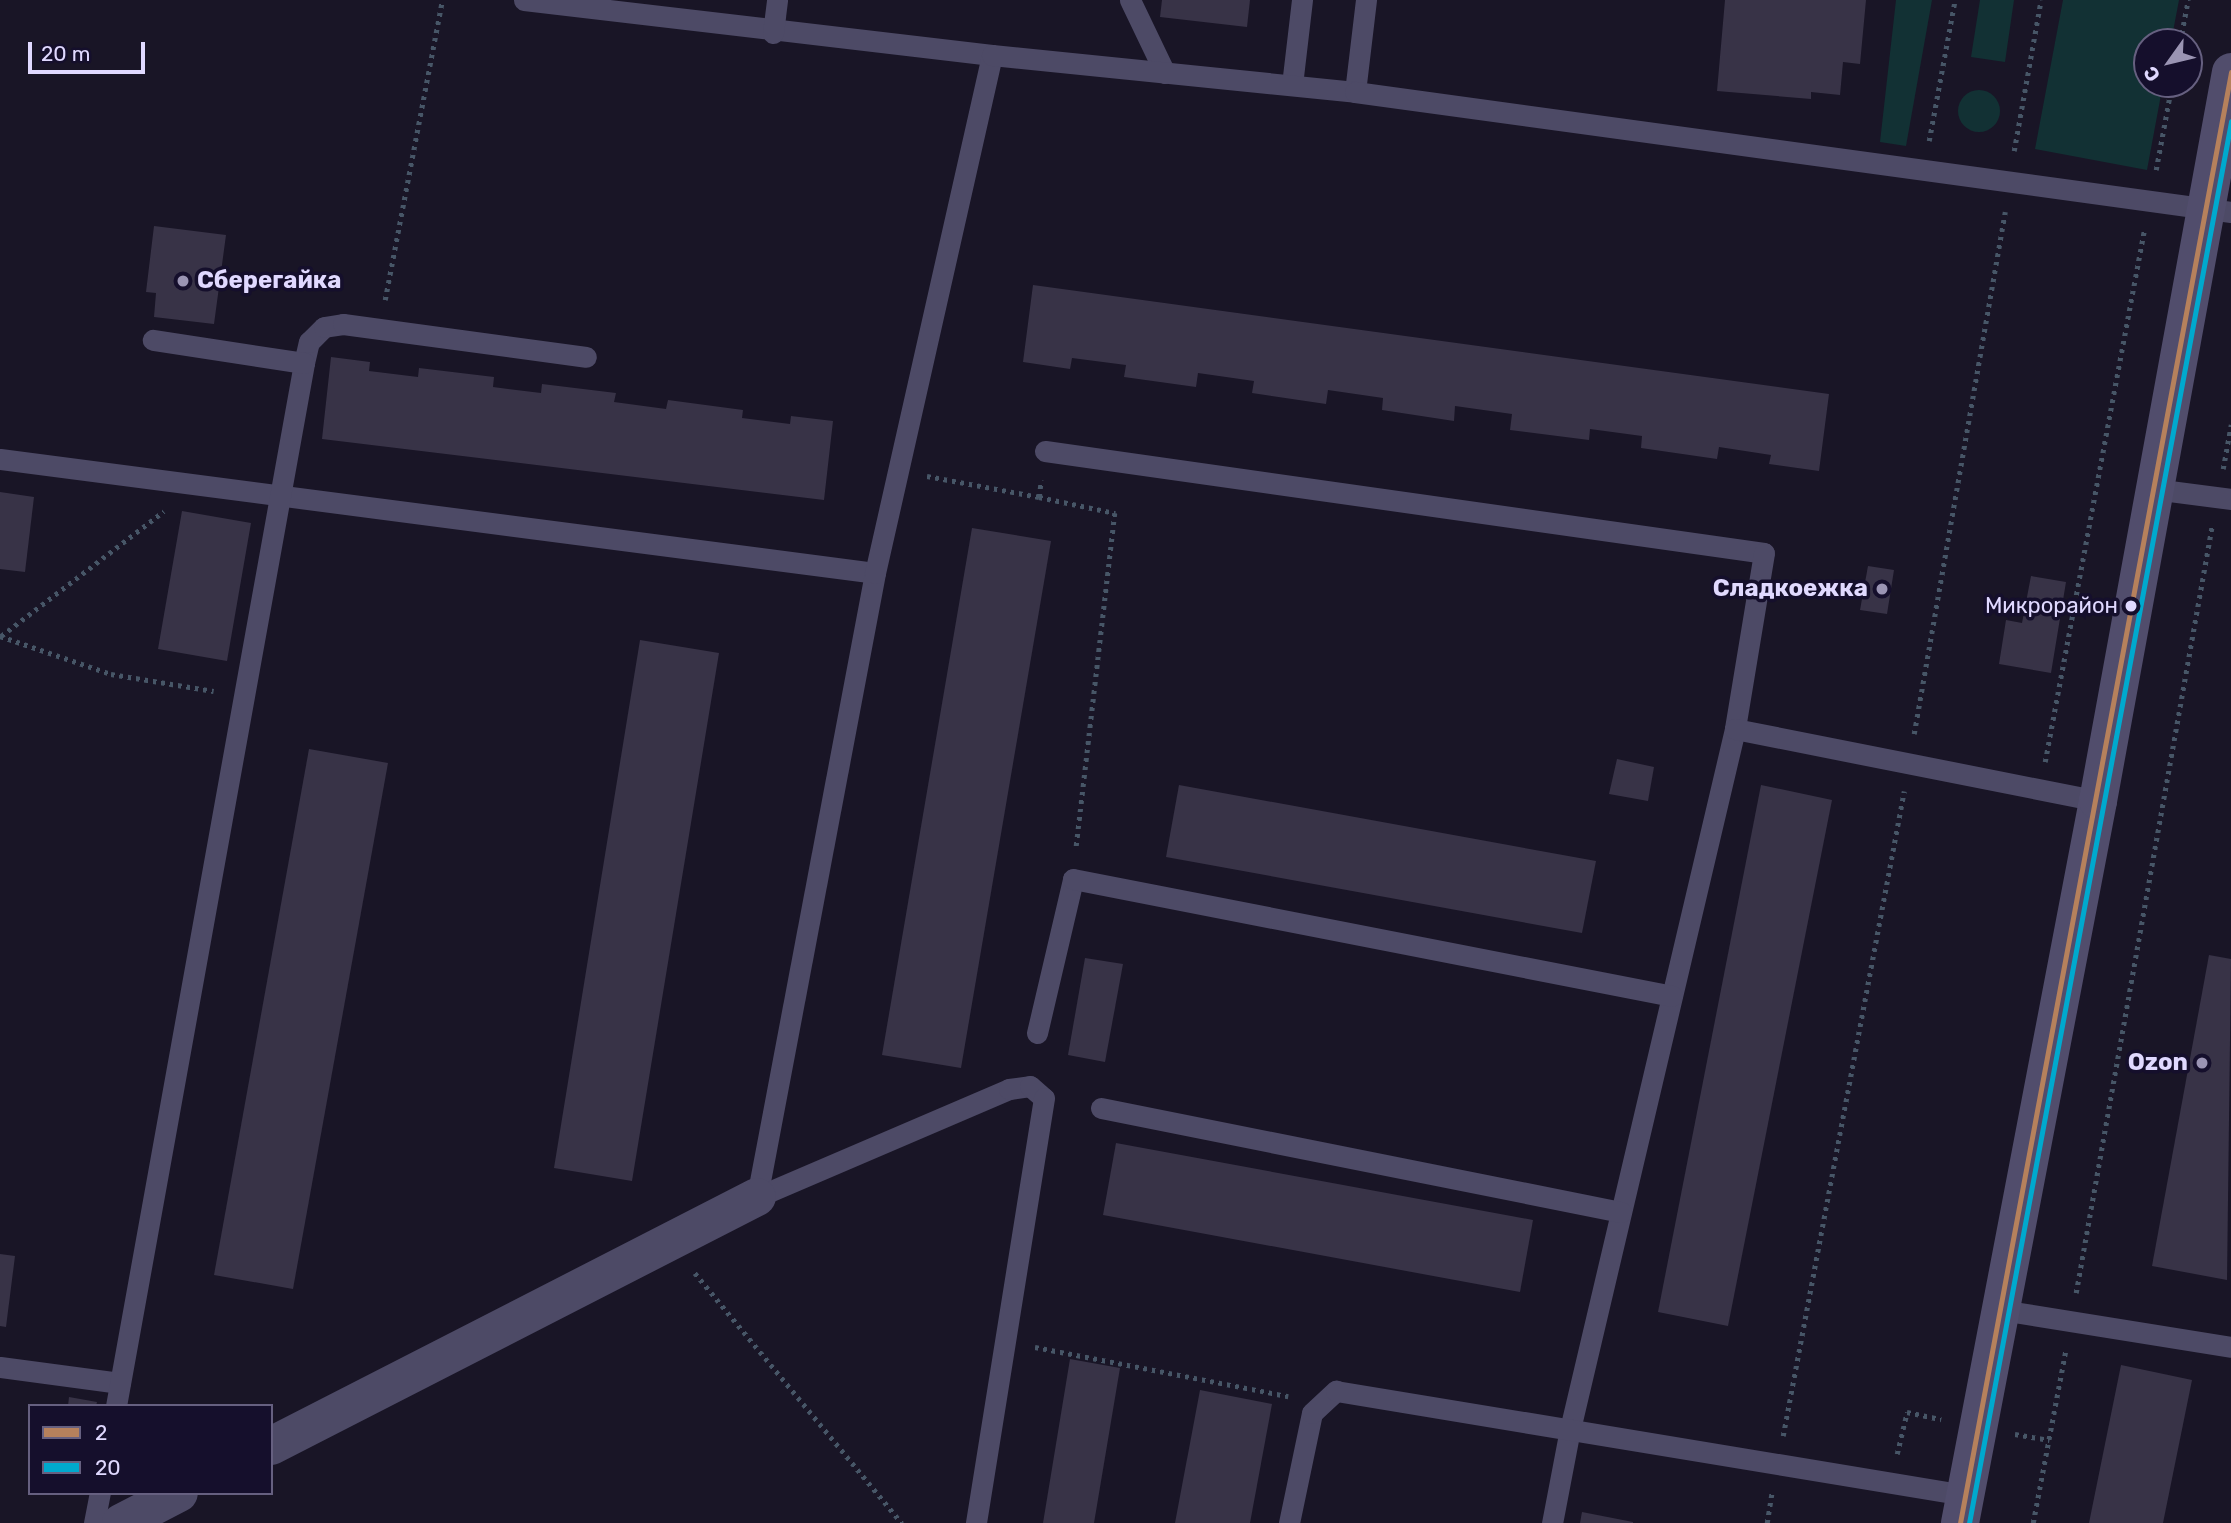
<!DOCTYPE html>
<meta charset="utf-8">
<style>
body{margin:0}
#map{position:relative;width:2231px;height:1523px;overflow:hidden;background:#191526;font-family:Rubik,sans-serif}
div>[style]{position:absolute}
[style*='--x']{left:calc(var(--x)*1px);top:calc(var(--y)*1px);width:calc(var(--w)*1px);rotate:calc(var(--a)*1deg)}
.green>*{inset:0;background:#123134}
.round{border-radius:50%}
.building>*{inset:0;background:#383347}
.path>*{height:4.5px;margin-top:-2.25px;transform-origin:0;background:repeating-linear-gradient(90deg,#475667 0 3.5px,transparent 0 8.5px)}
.service>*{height:21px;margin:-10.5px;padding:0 10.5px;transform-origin:10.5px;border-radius:10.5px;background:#4d4a66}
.minor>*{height:38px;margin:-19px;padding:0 19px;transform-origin:19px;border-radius:19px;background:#4d4a66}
.secondary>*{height:38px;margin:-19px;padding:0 19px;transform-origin:19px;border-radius:19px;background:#514d6c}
.bus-1>*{height:5px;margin:-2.5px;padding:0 2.5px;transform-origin:2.5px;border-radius:2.5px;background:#b6815c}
.bus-2>*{height:5px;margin:-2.5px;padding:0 2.5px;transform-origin:2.5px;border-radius:2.5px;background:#00a9ce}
.dots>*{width:19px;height:19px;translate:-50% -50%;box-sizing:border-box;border:4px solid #150f2c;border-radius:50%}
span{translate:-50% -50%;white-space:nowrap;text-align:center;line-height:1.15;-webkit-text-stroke:7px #150f2c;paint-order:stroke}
.bus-label{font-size:22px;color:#e0d9ff}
.right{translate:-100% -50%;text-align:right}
.poi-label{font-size:24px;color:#e0d9ff;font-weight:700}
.left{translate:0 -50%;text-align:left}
.legend{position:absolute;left:28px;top:1404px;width:245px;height:91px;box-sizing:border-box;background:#150f2c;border:2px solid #666080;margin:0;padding:9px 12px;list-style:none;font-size:21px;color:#e0d9ff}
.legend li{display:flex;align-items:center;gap:14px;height:35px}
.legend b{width:35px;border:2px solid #666080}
.north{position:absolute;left:2133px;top:28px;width:70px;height:70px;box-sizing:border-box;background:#150f2c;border:2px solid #666080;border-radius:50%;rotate:236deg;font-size:19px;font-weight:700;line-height:28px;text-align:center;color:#e0d9ff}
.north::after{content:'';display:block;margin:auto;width:24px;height:32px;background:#9a94b3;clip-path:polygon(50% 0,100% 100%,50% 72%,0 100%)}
.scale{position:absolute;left:28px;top:42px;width:117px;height:32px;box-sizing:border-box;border:4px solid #e0d9ff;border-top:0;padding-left:9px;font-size:21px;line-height:24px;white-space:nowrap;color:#e0d9ff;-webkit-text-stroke:5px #150f2c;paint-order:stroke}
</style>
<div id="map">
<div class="green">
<div style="clip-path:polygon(1896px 0,1932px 0,1906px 146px,1880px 142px)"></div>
<div style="clip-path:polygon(1980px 0,2014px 0,2005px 62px,1971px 57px)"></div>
<div style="clip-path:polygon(2063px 0,2179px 0,2171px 42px,2147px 42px,2147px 84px,2163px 84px,2147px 170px,2035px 149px)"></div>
<div class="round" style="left:1958px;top:90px;width:42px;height:42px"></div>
</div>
<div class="building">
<div style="clip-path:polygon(1162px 0,1250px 0,1247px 27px,1160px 17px)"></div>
<div style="clip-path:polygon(1725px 0,1866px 0,1860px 64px,1843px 62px,1840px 95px,1811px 92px,1811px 99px,1717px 91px)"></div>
<div style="clip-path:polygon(154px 226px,226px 235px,214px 324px,154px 317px,156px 293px,146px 292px)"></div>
<div style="clip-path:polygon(1033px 285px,1829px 394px,1819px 471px,1769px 464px,1771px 455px,1719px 447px,1717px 459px,1641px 448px,1642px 436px,1590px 429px,1589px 440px,1510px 430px,1512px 414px,1455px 406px,1454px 421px,1382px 410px,1383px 398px,1328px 390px,1326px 404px,1252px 393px,1254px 381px,1198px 373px,1196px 387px,1124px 377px,1126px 365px,1072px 358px,1070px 369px,1023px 362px)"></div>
<div style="clip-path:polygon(331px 357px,370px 362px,369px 371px,418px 377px,419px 368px,494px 377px,493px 387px,541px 393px,542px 384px,616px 393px,614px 402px,666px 409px,668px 400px,743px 410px,742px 418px,790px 424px,791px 416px,833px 421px,824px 500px,322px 439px)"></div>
<div style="clip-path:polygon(0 492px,34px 497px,25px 572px,0 569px)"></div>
<div style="clip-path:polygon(182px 511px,251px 523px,227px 661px,158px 649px)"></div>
<div style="clip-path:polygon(972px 528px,1051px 541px,961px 1068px,882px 1055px)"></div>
<div style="clip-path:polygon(1868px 566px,1894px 570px,1887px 614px,1860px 610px)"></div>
<div style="clip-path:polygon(2031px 576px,2066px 582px,2051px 673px,1999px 664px,2006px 620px,2022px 623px)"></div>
<div style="clip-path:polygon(640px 640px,719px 653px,632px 1181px,554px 1168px)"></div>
<div style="clip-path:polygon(309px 749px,388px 763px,293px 1289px,214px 1275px)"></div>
<div style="clip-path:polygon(1617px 759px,1654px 767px,1648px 801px,1609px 794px)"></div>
<div style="clip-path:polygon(1179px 785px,1596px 861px,1582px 933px,1166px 857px)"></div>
<div style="clip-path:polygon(1761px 785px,1832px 800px,1728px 1326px,1658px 1312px)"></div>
<div style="clip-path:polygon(2209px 955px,2231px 959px,2227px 1280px,2152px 1266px)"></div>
<div style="clip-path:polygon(1085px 958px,1123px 964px,1105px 1062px,1068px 1055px)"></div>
<div style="clip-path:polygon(1116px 1143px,1533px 1220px,1520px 1292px,1103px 1215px)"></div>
<div style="clip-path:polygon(0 1254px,15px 1256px,6px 1327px,0 1326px)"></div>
<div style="clip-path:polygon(1070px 1359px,1120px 1368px,1094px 1523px,1043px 1523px)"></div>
<div style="clip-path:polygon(2121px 1365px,2192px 1380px,2163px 1523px,2089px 1523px)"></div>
<div style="clip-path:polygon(1200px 1390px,1272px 1404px,1250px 1523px,1175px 1523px)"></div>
<div style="clip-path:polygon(69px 1397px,97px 1402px,96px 1406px,68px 1406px)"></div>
<div style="clip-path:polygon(1582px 1512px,1633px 1522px,1633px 1523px,1580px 1523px)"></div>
</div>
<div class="path">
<div style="--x:2180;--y:42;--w:43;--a:-79.2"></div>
<div style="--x:1929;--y:141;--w:143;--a:-79.6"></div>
<div style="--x:2014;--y:151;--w:153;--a:-79.9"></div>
<div style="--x:2156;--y:170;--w:87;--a:-79.5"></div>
<div style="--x:385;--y:300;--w:305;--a:-79.2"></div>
<div style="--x:2223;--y:469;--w:45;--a:-79.7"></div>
<div style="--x:927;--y:476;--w:114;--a:10.6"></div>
<div style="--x:1039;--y:497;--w:17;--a:-83"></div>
<div style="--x:1039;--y:497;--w:78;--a:11.9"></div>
<div style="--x:1115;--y:513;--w:339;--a:96.6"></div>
<div style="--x:0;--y:636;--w:117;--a:18.9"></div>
<div style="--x:111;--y:674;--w:104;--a:9.4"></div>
<div style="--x:1;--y:636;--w:205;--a:-37.5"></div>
<div style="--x:1914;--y:734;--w:530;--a:-80.11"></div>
<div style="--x:2045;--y:762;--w:540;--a:-79.44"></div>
<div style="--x:695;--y:1273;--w:325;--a:50.4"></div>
<div style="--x:2076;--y:1293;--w:779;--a:-79.95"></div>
<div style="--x:1035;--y:1347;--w:258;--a:11"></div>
<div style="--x:2015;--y:1434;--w:35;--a:10"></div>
<div style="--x:1783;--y:1436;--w:656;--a:-79.37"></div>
<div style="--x:1897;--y:1454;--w:43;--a:-76.6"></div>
<div style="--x:1907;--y:1412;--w:35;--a:12"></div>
<div style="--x:1767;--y:1523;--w:30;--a:-81"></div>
<div style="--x:2033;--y:1523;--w:177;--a:-79.3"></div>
</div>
<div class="service">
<div style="--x:524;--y:0;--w:471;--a:6.7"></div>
<div style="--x:1130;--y:0;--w:81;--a:64.4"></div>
<div style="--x:773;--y:33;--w:33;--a:-83"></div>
<div style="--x:1292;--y:85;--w:86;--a:-83.3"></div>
<div style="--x:1355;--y:92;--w:93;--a:-83.2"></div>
<div style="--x:304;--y:363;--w:22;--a:-77"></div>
<div style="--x:309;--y:342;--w:21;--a:-45"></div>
<div style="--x:324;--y:327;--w:19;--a:-9"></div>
<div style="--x:343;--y:324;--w:245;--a:7.7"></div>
<div style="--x:1045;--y:451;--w:726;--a:8.07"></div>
<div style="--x:1764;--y:553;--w:178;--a:99.4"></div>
<div style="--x:1735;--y:729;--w:719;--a:103.26"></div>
<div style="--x:1570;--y:1429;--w:96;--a:100.8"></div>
<div style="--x:0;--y:459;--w:882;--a:7.42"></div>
<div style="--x:2154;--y:489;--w:78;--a:7.4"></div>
<div style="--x:1735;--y:729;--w:370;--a:11.2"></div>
<div style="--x:1037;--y:1033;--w:158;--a:-76.8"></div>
<div style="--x:1073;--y:879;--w:610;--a:11.05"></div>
<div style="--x:1101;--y:1108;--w:530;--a:11.31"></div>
<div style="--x:757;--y:1197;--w:635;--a:-79.29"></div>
<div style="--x:875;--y:573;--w:531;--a:-77.27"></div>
<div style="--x:992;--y:55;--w:365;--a:5.8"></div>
<div style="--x:1355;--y:92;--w:884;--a:7.8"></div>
<div style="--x:757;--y:1197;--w:274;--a:-23.2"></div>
<div style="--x:1009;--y:1089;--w:21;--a:-8"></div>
<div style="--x:1030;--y:1086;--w:18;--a:41"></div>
<div style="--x:1044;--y:1098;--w:430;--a:99.1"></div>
<div style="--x:2001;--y:1310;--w:233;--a:9.1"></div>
<div style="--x:0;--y:1367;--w:121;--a:7.6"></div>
<div style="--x:116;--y:1406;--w:1060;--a:-79.78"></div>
<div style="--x:304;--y:363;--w:153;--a:-171.3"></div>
<div style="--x:94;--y:1523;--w:31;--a:-79"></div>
<div style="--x:1289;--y:1523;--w:112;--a:-78.2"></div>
<div style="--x:1312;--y:1413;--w:33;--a:-43"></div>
<div style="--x:1336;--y:1391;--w:638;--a:9.39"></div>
</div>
<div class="minor">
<div style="--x:271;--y:1446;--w:546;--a:-27.13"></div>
<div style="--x:121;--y:1523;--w:65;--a:-27.3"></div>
</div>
<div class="secondary">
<div style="--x:1960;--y:1523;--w:735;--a:-79.18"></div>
<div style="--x:2098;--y:801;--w:741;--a:-79.66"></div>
</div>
<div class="bus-1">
<div style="--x:1960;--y:1523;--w:1476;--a:-79.42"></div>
</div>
<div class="bus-2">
<div style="--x:1969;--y:1523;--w:1426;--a:-79.41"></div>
</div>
<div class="dots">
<div style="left:183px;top:281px;background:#9a94b3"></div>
<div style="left:1882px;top:589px;background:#9a94b3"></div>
<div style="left:2131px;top:606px;background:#e0d9ff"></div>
<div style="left:2202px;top:1063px;background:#9a94b3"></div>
</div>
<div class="bus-label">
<span class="right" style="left:2118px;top:606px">Микрорайон</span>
</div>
<div class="poi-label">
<span class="left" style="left:197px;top:281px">Сберегайка</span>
<span class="right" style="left:1868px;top:589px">Сладкоежка</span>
<span class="right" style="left:2188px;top:1063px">Ozon</span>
</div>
<ul class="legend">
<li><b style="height:9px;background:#b6815c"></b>2</li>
<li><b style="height:9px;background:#00a9ce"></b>20</li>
</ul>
<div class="north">С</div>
<div class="scale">20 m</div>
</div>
